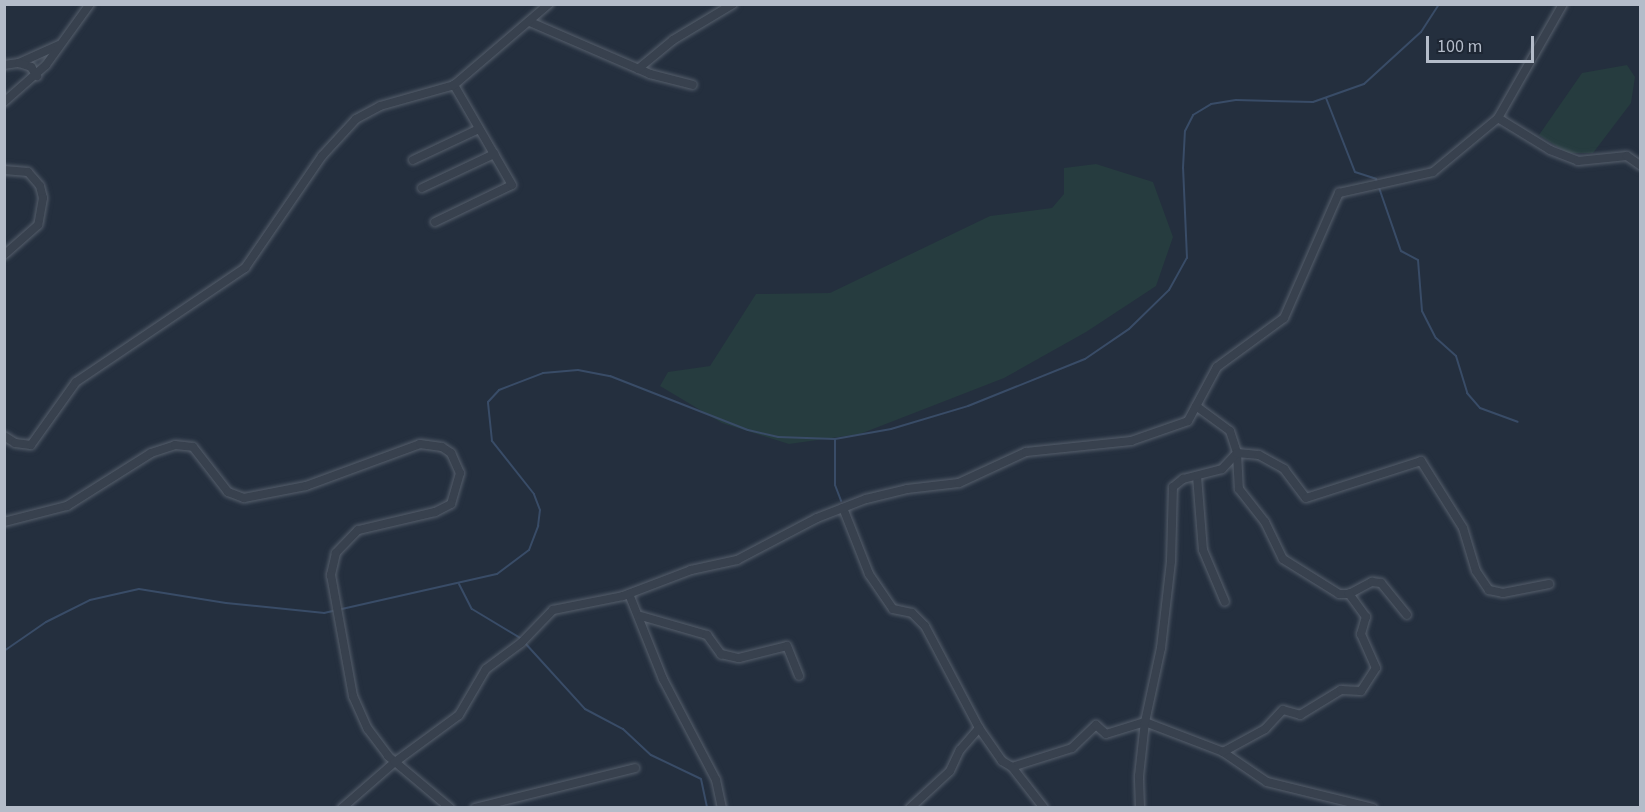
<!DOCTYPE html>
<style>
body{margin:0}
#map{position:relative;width:1645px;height:812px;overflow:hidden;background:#242f3e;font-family:"Source Sans 3",sans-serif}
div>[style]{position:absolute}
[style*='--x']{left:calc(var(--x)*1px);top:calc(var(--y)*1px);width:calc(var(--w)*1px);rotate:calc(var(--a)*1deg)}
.green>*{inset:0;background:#263c3f}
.stream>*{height:2px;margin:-1px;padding:0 1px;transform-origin:1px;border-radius:1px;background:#394c67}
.roads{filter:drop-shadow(0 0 2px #565f6c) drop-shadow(0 0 2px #565f6c)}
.minor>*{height:8px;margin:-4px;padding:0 4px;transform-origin:4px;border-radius:4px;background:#38414e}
span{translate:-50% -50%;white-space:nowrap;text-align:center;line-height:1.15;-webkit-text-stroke:4.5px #1d2633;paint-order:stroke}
.frame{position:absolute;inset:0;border:6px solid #b4bcc9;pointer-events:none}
.scale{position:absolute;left:1426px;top:36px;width:108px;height:27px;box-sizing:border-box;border:3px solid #b4bcc9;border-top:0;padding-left:8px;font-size:18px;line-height:21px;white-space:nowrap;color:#b4bcc9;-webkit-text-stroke:4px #1d2633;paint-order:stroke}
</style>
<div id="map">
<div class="green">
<div style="clip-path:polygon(1627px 65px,1635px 77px,1631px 103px,1593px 153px,1567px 153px,1539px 135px,1582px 73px)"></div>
<div style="clip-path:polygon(1096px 164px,1153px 182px,1173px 237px,1156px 286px,1086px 332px,1004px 378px,860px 434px,789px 444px,722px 423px,660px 386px,668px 372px,710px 366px,756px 294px,830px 293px,990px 216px,1052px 208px,1064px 194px,1064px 168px)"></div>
</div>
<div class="stream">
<div style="--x:1326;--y:98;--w:79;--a:68.6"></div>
<div style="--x:1355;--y:172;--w:22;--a:18"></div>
<div style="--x:1376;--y:179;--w:76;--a:70.9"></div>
<div style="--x:1401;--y:251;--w:19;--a:28"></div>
<div style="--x:1418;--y:260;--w:51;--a:85.5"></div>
<div style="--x:1422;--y:311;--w:30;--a:63"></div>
<div style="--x:1436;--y:338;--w:27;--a:42"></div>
<div style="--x:1456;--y:356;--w:39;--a:73"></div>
<div style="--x:1467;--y:393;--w:20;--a:49"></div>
<div style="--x:1480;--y:408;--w:40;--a:20.2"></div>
<div style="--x:835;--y:439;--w:46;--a:90"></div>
<div style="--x:835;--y:485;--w:17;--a:69"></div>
<div style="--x:459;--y:584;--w:28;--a:63"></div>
<div style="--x:472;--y:609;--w:58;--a:31"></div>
<div style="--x:525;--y:643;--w:89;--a:47.7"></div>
<div style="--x:585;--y:709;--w:43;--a:27.8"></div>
<div style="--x:623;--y:729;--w:38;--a:43"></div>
<div style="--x:651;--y:755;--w:55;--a:25.6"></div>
<div style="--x:701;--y:779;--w:30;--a:78"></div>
<div style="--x:4;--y:651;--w:51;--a:-34.6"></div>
<div style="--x:46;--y:622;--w:49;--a:-26.6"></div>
<div style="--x:90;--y:600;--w:50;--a:-12.7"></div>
<div style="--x:139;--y:589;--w:88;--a:9.1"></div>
<div style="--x:226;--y:603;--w:99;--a:5.8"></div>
<div style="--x:324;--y:613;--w:177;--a:-12.7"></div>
<div style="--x:497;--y:574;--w:40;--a:-37"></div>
<div style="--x:529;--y:550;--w:26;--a:-69"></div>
<div style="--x:538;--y:526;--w:16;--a:-83"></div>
<div style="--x:540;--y:510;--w:17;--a:-111"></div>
<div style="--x:534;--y:494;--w:68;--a:-128.4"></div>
<div style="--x:492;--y:441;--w:39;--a:-96"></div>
<div style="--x:488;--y:402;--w:16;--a:-47"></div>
<div style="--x:499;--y:390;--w:47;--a:-21.1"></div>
<div style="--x:543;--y:373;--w:35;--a:-5"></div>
<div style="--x:578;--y:370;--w:33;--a:11"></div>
<div style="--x:610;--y:376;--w:148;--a:21.4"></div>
<div style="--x:748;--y:430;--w:31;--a:13"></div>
<div style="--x:778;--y:437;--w:57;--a:2"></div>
<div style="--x:835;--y:439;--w:57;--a:-10.1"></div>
<div style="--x:891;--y:429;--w:80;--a:-16.6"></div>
<div style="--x:968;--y:406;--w:126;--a:-21.9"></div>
<div style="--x:1085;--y:359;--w:53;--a:-34.3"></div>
<div style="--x:1129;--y:329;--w:56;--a:-44.3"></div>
<div style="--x:1169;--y:290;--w:37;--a:-61"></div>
<div style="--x:1187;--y:258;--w:90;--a:-92.5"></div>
<div style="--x:1183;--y:168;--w:37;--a:-87"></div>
<div style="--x:1185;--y:131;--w:18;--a:-63"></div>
<div style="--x:1193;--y:115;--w:21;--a:-31"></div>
<div style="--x:1211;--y:104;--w:25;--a:-9"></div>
<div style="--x:1236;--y:100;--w:77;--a:1.5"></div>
<div style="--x:1313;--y:102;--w:54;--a:-19.4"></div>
<div style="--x:1364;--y:84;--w:77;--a:-42.4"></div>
<div style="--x:1421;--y:32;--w:33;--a:-57"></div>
</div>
<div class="roads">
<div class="minor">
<div style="--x:530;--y:22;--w:131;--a:23.4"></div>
<div style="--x:650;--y:74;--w:44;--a:14.3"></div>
<div style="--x:19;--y:63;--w:44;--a:-24.2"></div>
<div style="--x:4;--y:65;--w:15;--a:-8"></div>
<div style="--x:19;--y:63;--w:13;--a:18"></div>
<div style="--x:31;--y:67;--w:11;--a:56"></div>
<div style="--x:638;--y:69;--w:45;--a:-39.6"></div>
<div style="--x:673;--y:40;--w:70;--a:-31"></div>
<div style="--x:4;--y:102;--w:56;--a:-41.4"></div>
<div style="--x:46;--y:65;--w:75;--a:-54.2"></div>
<div style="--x:1498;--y:118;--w:61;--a:31.6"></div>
<div style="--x:1550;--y:150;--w:30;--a:21"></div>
<div style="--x:1578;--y:161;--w:49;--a:-5.8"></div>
<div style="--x:1627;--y:156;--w:16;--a:35"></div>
<div style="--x:413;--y:160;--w:73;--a:-25.2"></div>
<div style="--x:4;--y:170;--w:24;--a:5"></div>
<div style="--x:28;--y:172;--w:18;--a:49"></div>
<div style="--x:40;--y:186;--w:12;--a:76"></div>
<div style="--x:43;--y:198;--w:27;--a:100"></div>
<div style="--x:38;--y:225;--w:45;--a:138.6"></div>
<div style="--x:422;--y:188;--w:80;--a:-25.3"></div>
<div style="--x:435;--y:222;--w:85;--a:-25.7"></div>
<div style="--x:512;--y:185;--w:116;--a:-120.1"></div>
<div style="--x:1196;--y:406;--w:42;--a:36.3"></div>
<div style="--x:1230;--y:431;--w:23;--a:72"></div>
<div style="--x:1237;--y:453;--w:36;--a:87"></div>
<div style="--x:1239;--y:489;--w:42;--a:51.8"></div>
<div style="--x:1265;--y:522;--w:41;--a:64.1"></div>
<div style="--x:1283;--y:559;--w:66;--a:32"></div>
<div style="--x:1339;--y:594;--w:10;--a:0"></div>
<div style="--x:1349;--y:594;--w:26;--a:-28"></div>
<div style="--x:1372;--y:582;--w:9;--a:6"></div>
<div style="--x:1381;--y:583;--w:41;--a:50.9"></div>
<div style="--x:4;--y:436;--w:13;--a:32"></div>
<div style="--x:15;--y:443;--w:16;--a:7"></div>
<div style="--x:31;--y:445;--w:77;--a:-54.5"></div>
<div style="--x:76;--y:382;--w:204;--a:-34"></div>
<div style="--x:245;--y:268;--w:136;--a:-55.5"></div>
<div style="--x:322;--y:156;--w:50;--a:-47.4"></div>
<div style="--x:356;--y:119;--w:27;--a:-28"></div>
<div style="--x:380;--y:106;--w:77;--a:-15.8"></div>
<div style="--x:454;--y:85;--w:125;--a:-40.5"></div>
<div style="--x:1197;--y:476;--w:74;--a:85.4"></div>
<div style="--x:1203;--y:550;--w:56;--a:67.1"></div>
<div style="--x:843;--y:508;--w:71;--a:68.5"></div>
<div style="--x:869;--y:574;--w:42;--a:55.6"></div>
<div style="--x:893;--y:609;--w:19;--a:12"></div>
<div style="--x:912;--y:613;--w:18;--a:45"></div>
<div style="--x:925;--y:626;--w:115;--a:62.1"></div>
<div style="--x:979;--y:728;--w:40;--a:55.1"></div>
<div style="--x:1002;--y:761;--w:12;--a:31"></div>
<div style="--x:1012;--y:767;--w:63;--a:-17.6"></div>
<div style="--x:1072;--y:748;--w:33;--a:-44"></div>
<div style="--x:1096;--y:725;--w:13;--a:42"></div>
<div style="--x:1106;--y:734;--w:41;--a:-17.1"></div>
<div style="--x:1145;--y:722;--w:84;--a:21"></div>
<div style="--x:1223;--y:752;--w:53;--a:34.3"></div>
<div style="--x:1267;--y:782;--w:109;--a:13.8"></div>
<div style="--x:4;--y:522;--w:65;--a:-14.3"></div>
<div style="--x:67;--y:506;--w:99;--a:-32.2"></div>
<div style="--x:151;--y:453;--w:25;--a:-18"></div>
<div style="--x:175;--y:445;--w:18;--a:6"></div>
<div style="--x:193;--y:447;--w:57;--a:52.1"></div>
<div style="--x:228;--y:492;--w:17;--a:21"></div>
<div style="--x:244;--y:498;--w:63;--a:-11"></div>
<div style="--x:306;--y:486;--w:121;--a:-20.2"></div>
<div style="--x:420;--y:444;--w:22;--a:8"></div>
<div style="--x:442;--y:447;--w:11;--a:34"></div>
<div style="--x:451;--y:453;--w:22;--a:66"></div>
<div style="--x:460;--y:473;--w:32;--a:106"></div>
<div style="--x:451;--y:504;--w:18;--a:153"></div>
<div style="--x:435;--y:512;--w:79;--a:166.8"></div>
<div style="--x:358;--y:530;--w:32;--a:134"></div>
<div style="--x:336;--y:553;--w:23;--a:103"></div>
<div style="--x:331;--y:575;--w:123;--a:79.7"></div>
<div style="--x:353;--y:696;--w:36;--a:66"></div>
<div style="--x:368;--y:729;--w:34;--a:53"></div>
<div style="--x:388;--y:756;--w:81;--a:40"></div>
<div style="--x:629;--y:594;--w:92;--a:68.2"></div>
<div style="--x:663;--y:679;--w:114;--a:62.3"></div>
<div style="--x:716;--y:780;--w:29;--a:78"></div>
<div style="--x:641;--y:616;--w:69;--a:16.1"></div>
<div style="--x:707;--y:635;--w:24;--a:54"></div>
<div style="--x:721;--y:654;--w:18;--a:13"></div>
<div style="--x:739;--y:658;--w:49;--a:-14"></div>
<div style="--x:787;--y:646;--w:32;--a:68"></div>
<div style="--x:1223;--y:752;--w:48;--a:-28.7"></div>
<div style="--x:1265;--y:729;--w:26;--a:-47"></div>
<div style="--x:1283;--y:710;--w:18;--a:16"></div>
<div style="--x:1300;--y:715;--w:48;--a:-31.4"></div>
<div style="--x:1341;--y:690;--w:20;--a:3"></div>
<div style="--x:1361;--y:691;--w:27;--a:-57"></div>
<div style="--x:1376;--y:668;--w:37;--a:-114"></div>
<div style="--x:1361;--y:634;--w:18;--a:-74"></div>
<div style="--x:1366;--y:617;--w:29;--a:-126"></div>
<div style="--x:1012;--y:767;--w:52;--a:52"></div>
<div style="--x:342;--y:808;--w:70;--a:-41"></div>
<div style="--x:395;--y:762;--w:79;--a:-36.3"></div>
<div style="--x:459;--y:715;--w:53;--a:-59.6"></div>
<div style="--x:486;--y:669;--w:44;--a:-36.6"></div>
<div style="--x:521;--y:643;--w:46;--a:-45.9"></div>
<div style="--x:553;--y:610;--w:71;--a:-11.3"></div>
<div style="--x:623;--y:596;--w:73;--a:-20.9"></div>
<div style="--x:691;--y:570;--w:47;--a:-12.3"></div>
<div style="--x:737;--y:560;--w:90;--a:-27.7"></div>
<div style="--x:817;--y:518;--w:53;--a:-21.2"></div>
<div style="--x:866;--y:499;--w:42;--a:-13.7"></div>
<div style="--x:907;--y:489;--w:52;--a:-6.6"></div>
<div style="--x:959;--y:483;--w:74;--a:-24.8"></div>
<div style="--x:1026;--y:452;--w:106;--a:-6"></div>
<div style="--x:1131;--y:441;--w:60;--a:-19.3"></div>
<div style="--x:1188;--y:421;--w:61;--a:-61.8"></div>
<div style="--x:1217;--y:367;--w:83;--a:-36.2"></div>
<div style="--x:1284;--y:318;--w:137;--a:-66.3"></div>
<div style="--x:1339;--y:193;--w:96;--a:-12.6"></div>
<div style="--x:1433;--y:172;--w:85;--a:-39.7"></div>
<div style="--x:1498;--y:118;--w:131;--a:-60.3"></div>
<div style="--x:475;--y:808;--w:165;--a:-14"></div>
<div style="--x:910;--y:808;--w:54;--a:-42.8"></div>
<div style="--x:950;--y:771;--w:23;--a:-65"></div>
<div style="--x:960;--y:750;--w:29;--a:-49"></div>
<div style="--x:1140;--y:808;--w:32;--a:-92"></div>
<div style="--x:1139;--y:776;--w:54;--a:-83.7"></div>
<div style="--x:1145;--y:722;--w:76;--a:-77.8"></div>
<div style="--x:1161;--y:648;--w:88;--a:-83.4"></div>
<div style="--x:1171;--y:561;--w:74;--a:-88.5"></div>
<div style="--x:1173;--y:487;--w:13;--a:-39"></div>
<div style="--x:1183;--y:479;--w:40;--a:-14.4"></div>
<div style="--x:1222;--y:469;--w:22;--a:-47"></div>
<div style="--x:1237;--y:453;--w:22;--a:5"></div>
<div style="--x:1259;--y:455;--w:29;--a:29"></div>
<div style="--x:1284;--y:469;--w:36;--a:53"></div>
<div style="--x:1306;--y:498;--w:121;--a:-17.8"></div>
<div style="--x:1421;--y:461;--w:79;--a:57.9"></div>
<div style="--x:1463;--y:528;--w:45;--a:73.2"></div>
<div style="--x:1476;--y:571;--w:23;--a:56"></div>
<div style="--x:1489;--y:590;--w:14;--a:12"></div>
<div style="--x:1503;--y:593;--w:47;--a:-11.1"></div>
</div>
</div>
<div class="frame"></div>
<div class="scale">100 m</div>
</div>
